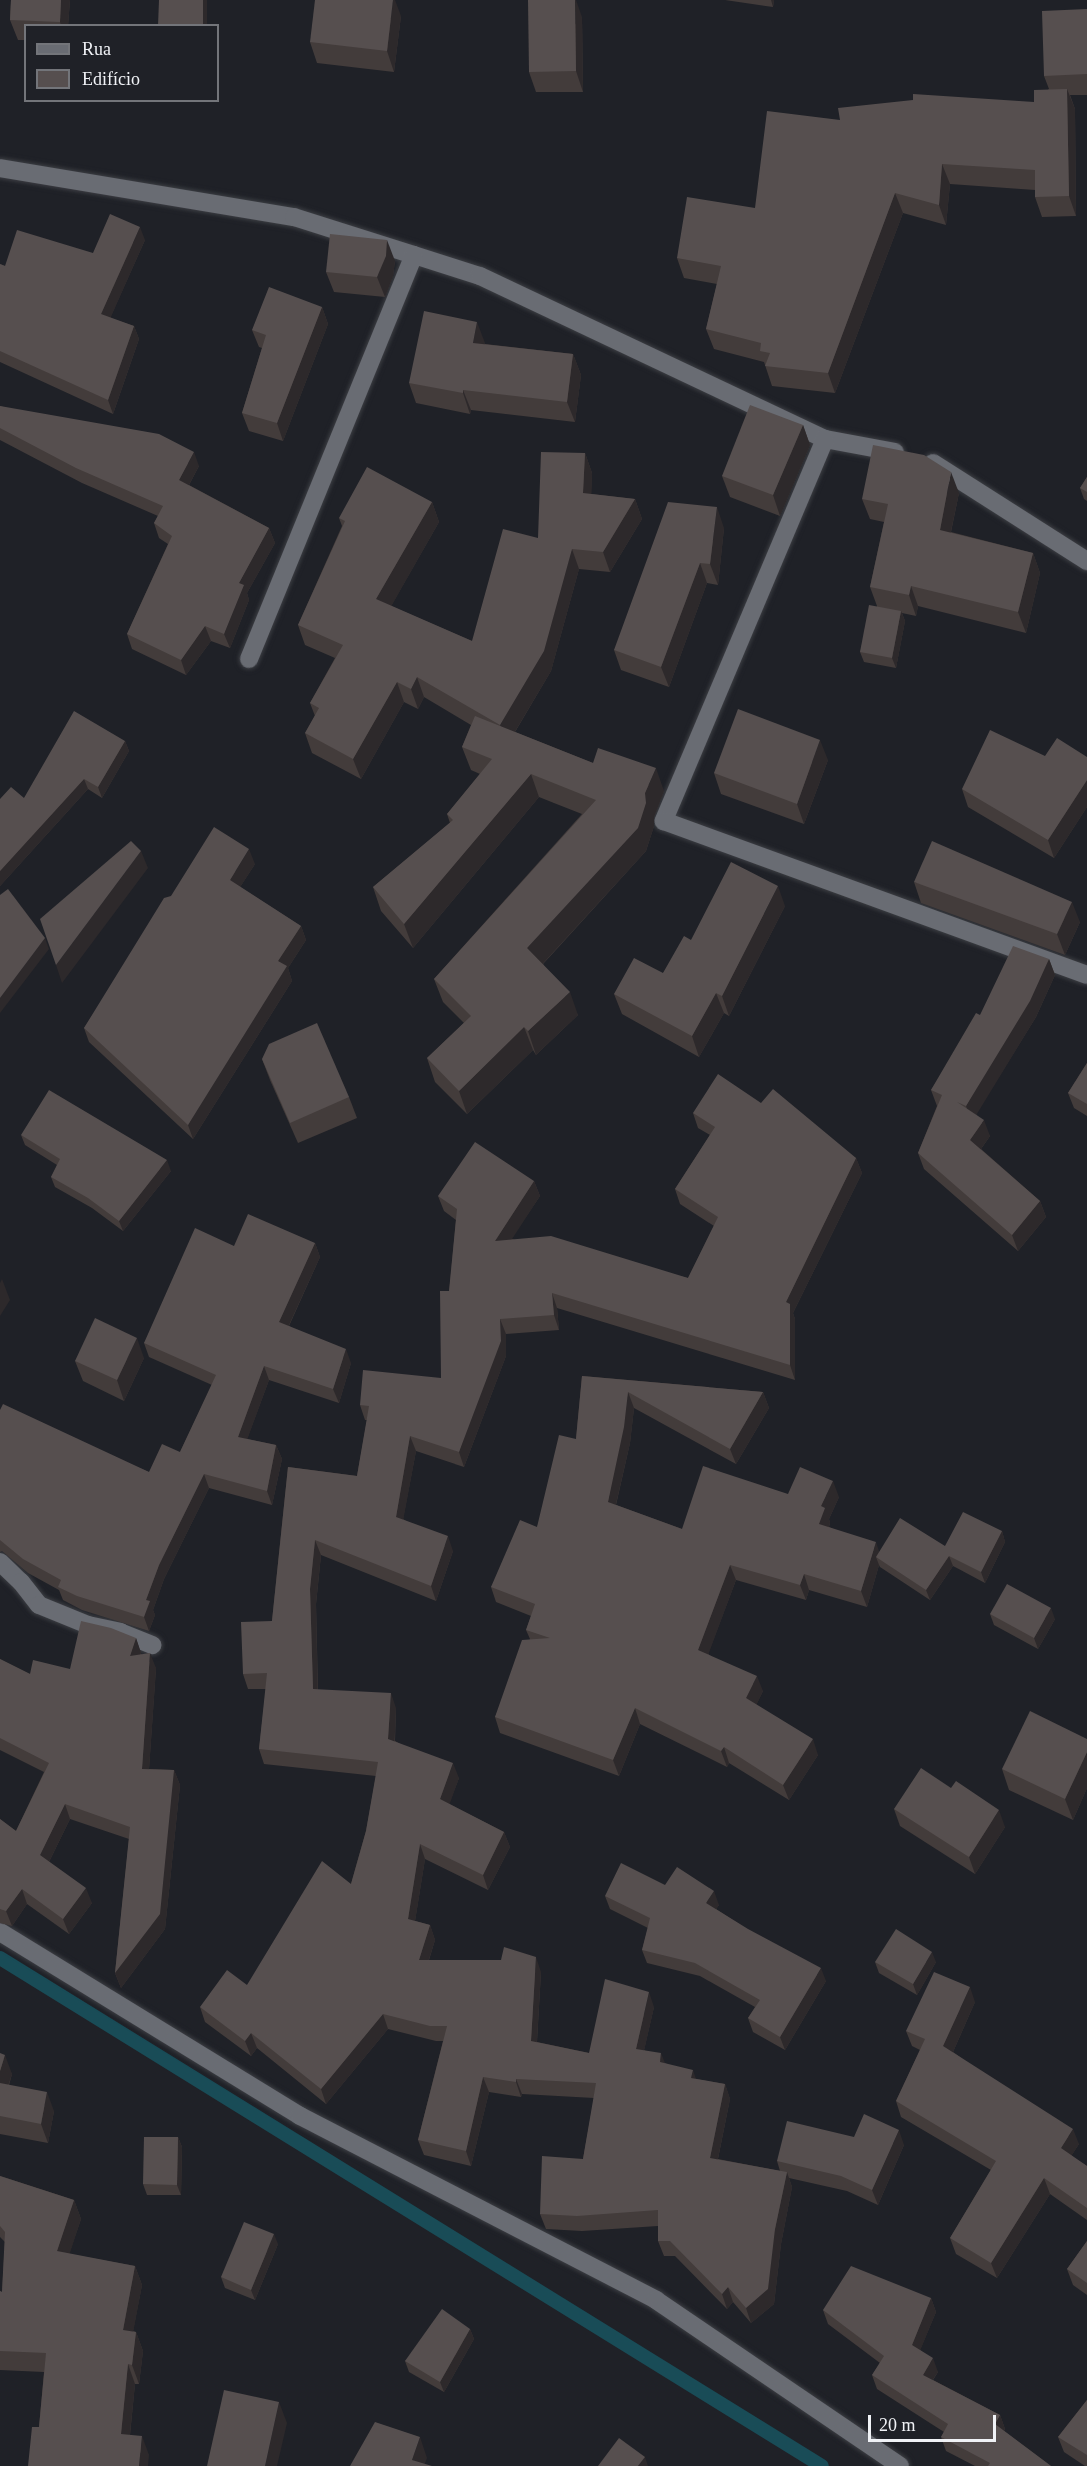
<!DOCTYPE html>
<meta charset="utf-8">
<style>
body{margin:0}
#map{position:relative;width:1087px;height:2466px;overflow:hidden;background:#1f2127;font-family:"Times New Roman",serif}
div>[style]{position:absolute}
[style*='--x']{left:calc(var(--x)*1px);top:calc(var(--y)*1px);width:calc(var(--w)*1px);rotate:calc(var(--a)*1deg)}
.stream>*{height:14px;margin:-7px;padding:0 7px;transform-origin:7px;border-radius:7px;background:#194c57}
.roads{filter:drop-shadow(0 0 2px #3c3e43) drop-shadow(0 0 2px #3c3e43)}
.minor>*{height:18px;margin:-9px;padding:0 9px;transform-origin:9px;border-radius:9px;background:#696c73}
.wall>*{inset:0;background:#433c3b}
.shaded-wall>*{inset:0;background:#2d292b}
.building>*{inset:0;background:#564f4f}
span{translate:-50% -50%;white-space:nowrap;text-align:center;line-height:1.15;-webkit-text-stroke:4.5px #1f2127;paint-order:stroke}
.legend{position:absolute;left:24px;top:24px;width:195px;height:78px;box-sizing:border-box;background:#1f2127;border:2px solid #73757a;margin:0;padding:8px 10px;list-style:none;font-size:18px;color:#f0f2f6}
.legend li{display:flex;align-items:center;gap:12px;height:30px}
.legend b{width:30px;border:2px solid #73757a}
.scale{position:absolute;left:868px;top:2415px;width:128px;height:27px;box-sizing:border-box;border:3px solid #f0f2f6;border-top:0;padding-left:8px;font-size:18px;line-height:21px;white-space:nowrap;color:#f0f2f6;-webkit-text-stroke:4px #1f2127;paint-order:stroke}
</style>
<div id="map">
<div class="stream">
<div style="--x:0;--y:1958;--w:966;--a:31.72"></div>
</div>
<div class="roads">
<div class="minor">
<div style="--x:0;--y:168;--w:298;--a:9.5"></div>
<div style="--x:294;--y:217;--w:126;--a:17.6"></div>
<div style="--x:414;--y:255;--w:69;--a:17.7"></div>
<div style="--x:480;--y:276;--w:382;--a:25.3"></div>
<div style="--x:825;--y:439;--w:71;--a:10.5"></div>
<div style="--x:825;--y:439;--w:415;--a:112.9"></div>
<div style="--x:664;--y:821;--w:450;--a:20"></div>
<div style="--x:933;--y:463;--w:183;--a:32.5"></div>
<div style="--x:249;--y:659;--w:436;--a:-67.8"></div>
<div style="--x:0;--y:1562;--w:29;--a:44"></div>
<div style="--x:21;--y:1582;--w:29;--a:52"></div>
<div style="--x:39;--y:1605;--w:53;--a:22.2"></div>
<div style="--x:88;--y:1625;--w:33;--a:12"></div>
<div style="--x:120;--y:1632;--w:35;--a:22"></div>
<div style="--x:0;--y:1932;--w:352;--a:31.5"></div>
<div style="--x:300;--y:2116;--w:401;--a:27.3"></div>
<div style="--x:656;--y:2300;--w:295;--a:34.2"></div>
</div>
</div>
<div class="wall">
<div style="clip-path:polygon(11px 0,70px 0,68px 26px,26px 26px,26px 40px,18px 40px,10px 20px)"></div>
<div style="clip-path:polygon(725px 0,774px 0,773px 7px)"></div>
<div style="clip-path:polygon(1087px 9px,1087px 95px,1070px 95px,1075px 109px,1076px 216px,1042px 217px,1035px 197px,1035px 190px,950px 184px,946px 225px,903px 213px,835px 393px,772px 386px,764px 362px,714px 349px,706px 329px,717px 284px,684px 278px,677px 258px,755px 208px,840px 120px,1034px 102px,1049px 89px,1044px 76px)"></div>
<div style="clip-path:polygon(401px 16px,394px 72px,317px 63px,310px 42px)"></div>
<div style="clip-path:polygon(582px 17px,583px 92px,536px 92px,529px 72px)"></div>
<div style="clip-path:polygon(145px 240px,110px 318px,134px 326px,139px 339px,113px 414px,0 362px,0 264px,5px 266px,93px 253px)"></div>
<div style="clip-path:polygon(395px 261px,393px 276px,385px 297px,334px 292px,326px 272px)"></div>
<div style="clip-path:polygon(322px 307px,328px 324px,283px 441px,249px 431px,242px 413px,262px 348px,259px 347px,252px 330px)"></div>
<div style="clip-path:polygon(485px 343px,485px 344px,573px 354px,581px 375px,575px 422px,471px 410px,470px 414px,416px 403px,409px 383px)"></div>
<div style="clip-path:polygon(0 406px,199px 466px,189px 485px,269px 528px,275px 543px,247px 593px,249px 600px,230px 648px,211px 641px,186px 675px,132px 649px,127px 634px,168px 544px,159px 538px,154px 523px,158px 516px,82px 483px,0 440px)"></div>
<div style="clip-path:polygon(803px 425px,810px 445px,780px 516px,730px 497px,722px 476px)"></div>
<div style="clip-path:polygon(585px 453px,592px 473px,591px 494px,635px 499px,642px 519px,610px 572px,579px 569px,551px 671px,515px 732px,664px 791px,654px 817px,654px 826px,646px 851px,543px 964px,578px 1015px,536px 1055px,533px 1050px,467px 1114px,435px 1082px,427px 1058px,464px 1023px,443px 1002px,434px 979px,582px 814px,539px 797px,413px 948px,381px 911px,373px 887px,450px 823px,447px 814px,480px 774px,471px 770px,462px 747px,471px 725px,424px 697px,418px 709px,404px 702px,361px 779px,312px 753px,305px 733px,315px 716px,310px 703px,335px 658px,305px 645px,298px 625px,342px 526px,339px 518px,432px 502px,439px 522px,391px 606px,472px 641px,538px 538px)"></div>
<div style="clip-path:polygon(1087px 477px,1087px 501px,1084px 499px,1080px 488px)"></div>
<div style="clip-path:polygon(959px 493px,951px 532px,1033px 553px,1040px 573px,1026px 633px,918px 606px,916px 616px,902px 613px,905px 621px,896px 668px,864px 662px,860px 652px,877px 606px,870px 587px,884px 522px,870px 519px,862px 499px)"></div>
<div style="clip-path:polygon(724px 528px,718px 585px,707px 583px,669px 687px,621px 670px,614px 650px)"></div>
<div style="clip-path:polygon(125px 741px,129px 751px,102px 798px,88px 789px,0 886px,0 799px,24px 798px)"></div>
<div style="clip-path:polygon(1045px 756px,1087px 757px,1087px 807px,1054px 858px,968px 807px,962px 789px)"></div>
<div style="clip-path:polygon(828px 760px,804px 824px,721px 794px,714px 773px)"></div>
<div style="clip-path:polygon(255px 864px,240px 887px,301px 926px,306px 940px,288px 968px,292px 981px,193px 1139px,89px 1042px,84px 1028px,171px 896px)"></div>
<div style="clip-path:polygon(914px 882px,1080px 922px,1065px 955px,921px 903px)"></div>
<div style="clip-path:polygon(785px 906px,729px 1016px,724px 1013px,699px 1057px,622px 1014px,614px 994px,663px 973px,691px 940px)"></div>
<div style="clip-path:polygon(1049px 959px,1055px 975px,1036px 1017px,976px 1114px,990px 1136px,981px 1149px,1040px 1201px,1046px 1217px,1018px 1251px,924px 1169px,918px 1153px,937px 1106px,931px 1090px,980px 1015px)"></div>
<div style="clip-path:polygon(262px 1059px,349px 1097px,357px 1118px,298px 1143px,270px 1080px)"></div>
<div style="clip-path:polygon(1087px 1063px,1087px 1116px,1074px 1108px,1068px 1093px)"></div>
<div style="clip-path:polygon(761px 1103px,856px 1158px,862px 1173px,793px 1313px,795px 1319px,795px 1380px,557px 1308px,559px 1330px,506px 1334px,506px 1356px,464px 1467px,416px 1451px,403px 1519px,453px 1551px,436px 1601px,321px 1555px,316px 1604px,318px 1690px,396px 1708px,395px 1741px,459px 1778px,449px 1804px,504px 1832px,510px 1847px,488px 1890px,425px 1859px,415px 1921px,430px 1925px,435px 1940px,429px 1960px,541px 1972px,537px 2042px,589px 2053px,654px 2007px,644px 2050px,665px 2063px,696px 2079px,725px 2084px,730px 2099px,718px 2159px,780px 2171px,777px 2161px,854px 2137px,904px 2145px,878px 2205px,847px 2191px,789px 2178px,792px 2187px,781px 2244px,774px 2304px,751px 2323px,733px 2302px,727px 2309px,675px 2256px,664px 2256px,658px 2241px,658px 2226px,582px 2231px,546px 2229px,540px 2214px,583px 2159px,594px 2098px,522px 2094px,521px 2097px,489px 2092px,471px 2166px,424px 2155px,418px 2140px,443px 2041px,436px 2041px,388px 2029px,326px 2104px,257px 2048px,251px 2056px,205px 2022px,200px 2007px,247px 1985px,351px 1884px,366px 1831px,376px 1776px,264px 1764px,259px 1749px,266px 1689px,248px 1689px,243px 1674px,272px 1621px,288px 1467px,357px 1476px,367px 1420px,365px 1420px,360px 1405px,441px 1378px,456px 1220px,444px 1211px,438px 1196px,534px 1181px,540px 1196px,511px 1239px,688px 1278px,714px 1226px,680px 1204px,675px 1189px,710px 1135px,698px 1128px,693px 1113px)"></div>
<div style="clip-path:polygon(21px 1135px,171px 1171px,123px 1231px,92px 1208px,55px 1187px,51px 1177px,57px 1165px,25px 1145px)"></div>
<div style="clip-path:polygon(315px 1243px,320px 1257px,289px 1326px,351px 1363px,339px 1403px,269px 1380px,247px 1439px,276px 1445px,282px 1459px,272px 1505px,209px 1488px,164px 1579px,153px 1610px,155px 1615px,149px 1631px,82px 1610px,63px 1600px,59px 1590px,28px 1573px,2px 1551px,0 1552px,0 1410px,149px 1472px,180px 1452px,212px 1385px,149px 1357px,144px 1343px,234px 1246px)"></div>
<div style="clip-path:polygon(144px 1358px,124px 1401px,83px 1381px,75px 1361px)"></div>
<div style="clip-path:polygon(582px 1376px,763px 1392px,769px 1408px,736px 1464px,634px 1408px,630px 1443px,616px 1505px,682px 1529px,788px 1494px,839px 1497px,829px 1519px,830px 1523px,829px 1527px,879px 1552px,945px 1546px,1002px 1531px,1005px 1542px,985px 1583px,953px 1566px,930px 1600px,880px 1567px,879px 1565px,867px 1607px,809px 1590px,806px 1600px,736px 1580px,708px 1654px,763px 1691px,756px 1705px,818px 1755px,789px 1800px,729px 1763px,727px 1767px,640px 1724px,619px 1776px,500px 1733px,495px 1717px,530px 1639px,526px 1630px,531px 1616px,496px 1602px,491px 1587px,537px 1527px,576px 1439px)"></div>
<div style="clip-path:polygon(990px 1614px,1055px 1619px,1038px 1649px,994px 1625px)"></div>
<div style="clip-path:polygon(136px 1638px,141px 1653px,141px 1654px,156px 1668px,149px 1769px,174px 1770px,180px 1785px,165px 1929px,121px 1988px,115px 1973px,129px 1839px,70px 1819px,49px 1862px,92px 1903px,69px 1934px,27px 1904px,12px 1926px,0 1923px,0 1819px,16px 1831px,44px 1772px,0 1750px,0 1659px,30px 1674px,70px 1669px)"></div>
<div style="clip-path:polygon(1087px 1739px,1087px 1788px,1073px 1820px,1009px 1790px,1002px 1769px)"></div>
<div style="clip-path:polygon(951px 1788px,1005px 1827px,975px 1874px,900px 1826px,894px 1809px)"></div>
<div style="clip-path:polygon(665px 1885px,719px 1905px,716px 1909px,826px 1981px,785px 2050px,753px 2032px,748px 2018px,755px 2007px,700px 1976px,647px 1963px,642px 1950px,648px 1928px,610px 1909px,605px 1896px)"></div>
<div style="clip-path:polygon(875px 1962px,936px 1962px,917px 1995px,879px 1973px)"></div>
<div style="clip-path:polygon(975px 2002px,953px 2052px,1079px 2144px,1071px 2156px,1087px 2166px,1087px 2220px,1050px 2194px,997px 2278px,956px 2254px,950px 2238px,991px 2170px,901px 2117px,896px 2101px,920px 2050px,912px 2046px,906px 2031px)"></div>
<div style="clip-path:polygon(0 2053px,12px 2074px,9px 2085px,54px 2111px,48px 2143px,0 2134px)"></div>
<div style="clip-path:polygon(178px 2137px,182px 2147px,181px 2195px,147px 2195px,143px 2184px)"></div>
<div style="clip-path:polygon(0 2176px,74px 2200px,81px 2219px,69px 2254px,135px 2266px,142px 2285px,133px 2331px,136px 2332px,143px 2351px,139px 2384px,135px 2384px,130px 2435px,149px 2455px,39px 2427px,44px 2372px,0 2370px,0 2291px,2px 2292px,5px 2242px,0 2237px)"></div>
<div style="clip-path:polygon(1087px 2241px,1087px 2295px,1073px 2285px,1067px 2269px)"></div>
<div style="clip-path:polygon(278px 2244px,255px 2300px,225px 2288px,221px 2277px)"></div>
<div style="clip-path:polygon(931px 2298px,936px 2312px,920px 2350px,938px 2372px,933px 2380px,1000px 2415px,1005px 2429px,1004px 2431px,1051px 2466px,975px 2466px,946px 2451px,941px 2437px,944px 2432px,877px 2389px,872px 2375px,880px 2363px,828px 2324px,823px 2310px)"></div>
<div style="clip-path:polygon(470px 2329px,474px 2339px,444px 2392px,409px 2372px,405px 2361px)"></div>
<div style="clip-path:polygon(1087px 2400px,1087px 2466px,1085px 2466px,1064px 2452px,1058px 2437px)"></div>
</div>
<div class="shaded-wall">
<div style="clip-path:polygon(61px 0,70px 0,68px 26px,61px 26px,60px 22px)"></div>
<div style="clip-path:polygon(203px 0,207px 0,207px 26px,203px 26px)"></div>
<div style="clip-path:polygon(393px 0,395px 0,401px 16px,394px 72px,387px 51px)"></div>
<div style="clip-path:polygon(575px 0,576px 0,582px 17px,583px 92px,576px 71px)"></div>
<div style="clip-path:polygon(771px 0,774px 0,773px 7px)"></div>
<div style="clip-path:polygon(1067px 89px,1075px 109px,1076px 216px,1069px 196px)"></div>
<div style="clip-path:polygon(942px 164px,950px 184px,946px 225px,939px 205px)"></div>
<div style="clip-path:polygon(895px 193px,903px 213px,835px 393px,828px 373px)"></div>
<div style="clip-path:polygon(140px 227px,145px 240px,106px 328px,101px 314px)"></div>
<div style="clip-path:polygon(387px 240px,395px 261px,393px 276px,385px 297px,377px 277px)"></div>
<div style="clip-path:polygon(322px 307px,328px 324px,283px 441px,277px 423px)"></div>
<div style="clip-path:polygon(477px 322px,485px 343px,481px 363px,473px 343px)"></div>
<div style="clip-path:polygon(134px 326px,139px 339px,113px 414px,108px 400px)"></div>
<div style="clip-path:polygon(573px 354px,581px 375px,575px 422px,567px 402px)"></div>
<div style="clip-path:polygon(463px 390px,471px 410px,470px 414px,463px 393px)"></div>
<div style="clip-path:polygon(803px 425px,810px 445px,780px 516px,773px 495px)"></div>
<div style="clip-path:polygon(194px 452px,199px 466px,184px 494px,179px 480px)"></div>
<div style="clip-path:polygon(585px 453px,592px 473px,591px 513px,583px 493px)"></div>
<div style="clip-path:polygon(951px 472px,959px 493px,947px 550px,940px 530px)"></div>
<div style="clip-path:polygon(635px 499px,642px 519px,610px 572px,603px 552px)"></div>
<div style="clip-path:polygon(432px 502px,439px 522px,384px 619px,376px 599px)"></div>
<div style="clip-path:polygon(717px 507px,724px 528px,718px 585px,710px 564px)"></div>
<div style="clip-path:polygon(269px 528px,275px 543px,247px 593px,249px 600px,230px 648px,224px 634px,239px 583px)"></div>
<div style="clip-path:polygon(572px 549px,579px 569px,551px 671px,507px 745px,500px 725px)"></div>
<div style="clip-path:polygon(1033px 553px,1040px 573px,1026px 633px,1018px 612px)"></div>
<div style="clip-path:polygon(700px 563px,707px 583px,669px 687px,661px 667px)"></div>
<div style="clip-path:polygon(911px 586px,918px 606px,916px 616px,909px 595px)"></div>
<div style="clip-path:polygon(901px 611px,905px 621px,896px 668px,892px 658px)"></div>
<div style="clip-path:polygon(205px 626px,211px 641px,186px 675px,181px 660px)"></div>
<div style="clip-path:polygon(417px 677px,424px 697px,418px 709px,411px 689px)"></div>
<div style="clip-path:polygon(397px 682px,404px 702px,361px 779px,353px 759px)"></div>
<div style="clip-path:polygon(820px 740px,828px 760px,804px 824px,797px 804px)"></div>
<div style="clip-path:polygon(125px 741px,129px 751px,102px 798px,98px 787px)"></div>
<div style="clip-path:polygon(656px 768px,664px 791px,654px 817px,654px 826px,646px 851px,536px 971px,527px 948px,645px 793px)"></div>
<div style="clip-path:polygon(531px 774px,539px 797px,413px 948px,404px 924px)"></div>
<div style="clip-path:polygon(84px 779px,88px 789px,0 886px,0 871px)"></div>
<div style="clip-path:polygon(1087px 780px,1087px 807px,1054px 858px,1048px 840px)"></div>
<div style="clip-path:polygon(249px 849px,255px 864px,235px 895px,230px 880px)"></div>
<div style="clip-path:polygon(141px 851px,148px 868px,62px 983px,56px 965px)"></div>
<div style="clip-path:polygon(778px 886px,785px 906px,729px 1016px,722px 996px)"></div>
<div style="clip-path:polygon(1072px 902px,1080px 922px,1065px 955px,1057px 934px)"></div>
<div style="clip-path:polygon(301px 926px,306px 940px,288px 968px,292px 981px,193px 1139px,188px 1125px,278px 961px)"></div>
<div style="clip-path:polygon(45px 938px,49px 949px,0 1013px,0 998px)"></div>
<div style="clip-path:polygon(1049px 959px,1055px 975px,1036px 1017px,972px 1122px,966px 1106px)"></div>
<div style="clip-path:polygon(570px 992px,578px 1015px,536px 1055px,528px 1031px)"></div>
<div style="clip-path:polygon(716px 993px,724px 1013px,699px 1057px,692px 1036px)"></div>
<div style="clip-path:polygon(524px 1027px,533px 1050px,467px 1114px,459px 1091px)"></div>
<div style="clip-path:polygon(984px 1120px,990px 1136px,976px 1156px,970px 1140px)"></div>
<div style="clip-path:polygon(856px 1158px,862px 1173px,793px 1313px,795px 1319px,795px 1380px,790px 1365px,786px 1302px)"></div>
<div style="clip-path:polygon(167px 1160px,171px 1171px,123px 1231px,119px 1221px)"></div>
<div style="clip-path:polygon(534px 1181px,540px 1196px,501px 1256px,495px 1241px)"></div>
<div style="clip-path:polygon(1040px 1201px,1046px 1217px,1018px 1251px,1012px 1235px)"></div>
<div style="clip-path:polygon(315px 1243px,320px 1257px,284px 1336px,279px 1322px)"></div>
<div style="clip-path:polygon(2px 1279px,10px 1300px,0 1316px,0 1283px)"></div>
<div style="clip-path:polygon(552px 1293px,557px 1308px,559px 1330px,554px 1315px)"></div>
<div style="clip-path:polygon(500px 1319px,506px 1334px,506px 1356px,464px 1467px,459px 1452px)"></div>
<div style="clip-path:polygon(137px 1338px,144px 1358px,124px 1401px,117px 1380px)"></div>
<div style="clip-path:polygon(346px 1349px,351px 1363px,339px 1403px,333px 1389px)"></div>
<div style="clip-path:polygon(264px 1366px,269px 1380px,243px 1451px,238px 1437px)"></div>
<div style="clip-path:polygon(628px 1392px,634px 1408px,630px 1443px,613px 1517px,608px 1502px)"></div>
<div style="clip-path:polygon(763px 1392px,769px 1408px,736px 1464px,730px 1449px)"></div>
<div style="clip-path:polygon(410px 1436px,416px 1451px,401px 1532px,396px 1517px)"></div>
<div style="clip-path:polygon(276px 1445px,282px 1459px,272px 1505px,267px 1491px)"></div>
<div style="clip-path:polygon(204px 1474px,209px 1488px,164px 1579px,153px 1610px,155px 1615px,149px 1631px,144px 1617px,146px 1600px,159px 1565px)"></div>
<div style="clip-path:polygon(833px 1481px,839px 1497px,829px 1519px,830px 1523px,824px 1540px,819px 1524px,821px 1506px)"></div>
<div style="clip-path:polygon(1002px 1531px,1005px 1542px,985px 1583px,981px 1572px)"></div>
<div style="clip-path:polygon(448px 1536px,453px 1551px,436px 1601px,431px 1586px)"></div>
<div style="clip-path:polygon(315px 1540px,321px 1555px,316px 1604px,318px 1704px,313px 1689px,310px 1589px)"></div>
<div style="clip-path:polygon(876px 1542px,881px 1557px,876px 1557px,879px 1565px,867px 1607px,861px 1591px)"></div>
<div style="clip-path:polygon(949px 1556px,953px 1566px,930px 1600px,926px 1590px)"></div>
<div style="clip-path:polygon(730px 1565px,736px 1580px,704px 1666px,698px 1650px)"></div>
<div style="clip-path:polygon(804px 1574px,809px 1590px,806px 1600px,800px 1585px)"></div>
<div style="clip-path:polygon(1051px 1608px,1055px 1619px,1038px 1649px,1034px 1638px)"></div>
<div style="clip-path:polygon(136px 1638px,141px 1653px,135px 1671px,130px 1656px)"></div>
<div style="clip-path:polygon(150px 1653px,156px 1668px,148px 1784px,142px 1769px)"></div>
<div style="clip-path:polygon(757px 1676px,763px 1691px,752px 1714px,746px 1698px)"></div>
<div style="clip-path:polygon(391px 1693px,396px 1708px,394px 1754px,388px 1739px)"></div>
<div style="clip-path:polygon(635px 1708px,640px 1724px,619px 1776px,613px 1760px)"></div>
<div style="clip-path:polygon(813px 1739px,818px 1755px,789px 1800px,783px 1785px)"></div>
<div style="clip-path:polygon(724px 1747px,729px 1763px,727px 1767px,721px 1751px)"></div>
<div style="clip-path:polygon(1087px 1752px,1087px 1788px,1073px 1820px,1065px 1799px)"></div>
<div style="clip-path:polygon(453px 1763px,459px 1778px,446px 1814px,440px 1799px)"></div>
<div style="clip-path:polygon(174px 1770px,180px 1785px,165px 1929px,121px 1988px,115px 1973px)"></div>
<div style="clip-path:polygon(65px 1804px,70px 1819px,45px 1870px,40px 1855px)"></div>
<div style="clip-path:polygon(999px 1810px,1005px 1827px,975px 1874px,969px 1857px)"></div>
<div style="clip-path:polygon(504px 1832px,510px 1847px,488px 1890px,483px 1875px)"></div>
<div style="clip-path:polygon(420px 1844px,425px 1859px,413px 1934px,408px 1919px)"></div>
<div style="clip-path:polygon(86px 1888px,92px 1903px,69px 1934px,63px 1919px)"></div>
<div style="clip-path:polygon(22px 1889px,27px 1904px,12px 1926px,6px 1911px)"></div>
<div style="clip-path:polygon(714px 1891px,719px 1905px,711px 1916px,706px 1903px)"></div>
<div style="clip-path:polygon(430px 1925px,435px 1940px,424px 1975px,419px 1960px)"></div>
<div style="clip-path:polygon(932px 1952px,936px 1962px,917px 1995px,913px 1984px)"></div>
<div style="clip-path:polygon(536px 1957px,541px 1972px,536px 2056px,531px 2041px)"></div>
<div style="clip-path:polygon(821px 1968px,826px 1981px,785px 2050px,780px 2037px)"></div>
<div style="clip-path:polygon(970px 1987px,975px 2002px,949px 2061px,943px 2046px)"></div>
<div style="clip-path:polygon(649px 1992px,654px 2007px,641px 2064px,636px 2049px)"></div>
<div style="clip-path:polygon(383px 2014px,388px 2029px,326px 2104px,321px 2089px)"></div>
<div style="clip-path:polygon(251px 2033px,257px 2048px,251px 2056px,245px 2041px)"></div>
<div style="clip-path:polygon(661px 2053px,667px 2068px,660px 2062px)"></div>
<div style="clip-path:polygon(5px 2055px,12px 2074px,3px 2101px,0 2092px,0 2071px)"></div>
<div style="clip-path:polygon(693px 2070px,698px 2085px,691px 2078px)"></div>
<div style="clip-path:polygon(483px 2077px,489px 2092px,471px 2166px,466px 2151px)"></div>
<div style="clip-path:polygon(516px 2079px,522px 2094px,521px 2097px,516px 2082px)"></div>
<div style="clip-path:polygon(725px 2084px,730px 2099px,715px 2173px,710px 2158px)"></div>
<div style="clip-path:polygon(47px 2092px,54px 2111px,48px 2143px,41px 2124px)"></div>
<div style="clip-path:polygon(1073px 2129px,1079px 2144px,1066px 2164px,1061px 2148px)"></div>
<div style="clip-path:polygon(899px 2130px,904px 2145px,878px 2205px,872px 2190px)"></div>
<div style="clip-path:polygon(178px 2137px,182px 2147px,181px 2195px,177px 2185px)"></div>
<div style="clip-path:polygon(787px 2172px,792px 2187px,781px 2244px,774px 2304px,751px 2323px,746px 2308px,775px 2229px)"></div>
<div style="clip-path:polygon(1044px 2178px,1050px 2194px,997px 2278px,991px 2263px)"></div>
<div style="clip-path:polygon(74px 2200px,81px 2219px,64px 2271px,57px 2251px)"></div>
<div style="clip-path:polygon(274px 2234px,278px 2244px,255px 2300px,251px 2290px)"></div>
<div style="clip-path:polygon(135px 2266px,142px 2285px,130px 2349px,123px 2330px)"></div>
<div style="clip-path:polygon(728px 2287px,733px 2302px,727px 2309px,722px 2294px)"></div>
<div style="clip-path:polygon(931px 2298px,936px 2312px,917px 2358px,912px 2345px)"></div>
<div style="clip-path:polygon(470px 2329px,474px 2339px,444px 2392px,440px 2382px)"></div>
<div style="clip-path:polygon(136px 2332px,143px 2351px,139px 2384px,132px 2365px)"></div>
<div style="clip-path:polygon(933px 2358px,938px 2372px,927px 2388px,923px 2375px)"></div>
<div style="clip-path:polygon(128px 2364px,135px 2384px,128px 2453px,121px 2434px)"></div>
<div style="clip-path:polygon(279px 2402px,287px 2423px,277px 2466px,265px 2466px)"></div>
<div style="clip-path:polygon(1000px 2415px,1005px 2429px,1000px 2438px,995px 2424px)"></div>
<div style="clip-path:polygon(142px 2436px,149px 2455px,148px 2466px,139px 2466px)"></div>
<div style="clip-path:polygon(420px 2437px,427px 2458px,424px 2466px,412px 2460px)"></div>
<div style="clip-path:polygon(645px 2457px,648px 2466px,638px 2466px)"></div>
</div>
<div class="building">
<div style="clip-path:polygon(11px 0,61px 0,60px 22px,10px 20px)"></div>
<div style="clip-path:polygon(159px 0,203px 0,203px 26px,158px 26px)"></div>
<div style="clip-path:polygon(315px 0,393px 0,387px 51px,310px 42px)"></div>
<div style="clip-path:polygon(528px 0,575px 0,576px 71px,529px 72px)"></div>
<div style="clip-path:polygon(1087px 9px,1087px 74px,1044px 76px,1042px 11px)"></div>
<div style="clip-path:polygon(1067px 89px,1069px 196px,1035px 197px,1035px 170px,942px 164px,939px 205px,895px 193px,828px 373px,765px 366px,770px 353px,760px 351px,761px 343px,706px 329px,721px 266px,677px 258px,687px 197px,755px 208px,767px 111px,840px 120px,838px 108px,913px 100px,913px 94px,1034px 102px,1034px 90px)"></div>
<div style="clip-path:polygon(110px 214px,140px 227px,101px 314px,134px 326px,108px 400px,0 351px,0 264px,5px 266px,17px 230px,93px 253px)"></div>
<div style="clip-path:polygon(330px 234px,387px 240px,386px 256px,377px 277px,326px 272px)"></div>
<div style="clip-path:polygon(269px 287px,322px 307px,277px 423px,242px 413px,266px 335px,252px 330px)"></div>
<div style="clip-path:polygon(424px 311px,477px 322px,473px 343px,573px 354px,567px 402px,463px 390px,463px 393px,409px 383px)"></div>
<div style="clip-path:polygon(750px 405px,803px 425px,773px 495px,722px 476px)"></div>
<div style="clip-path:polygon(0 406px,159px 434px,194px 452px,179px 480px,269px 528px,239px 583px,244px 585px,224px 634px,205px 626px,181px 660px,127px 634px,172px 536px,154px 523px,163px 506px,76px 468px,0 428px)"></div>
<div style="clip-path:polygon(873px 445px,924px 455px,951px 472px,940px 530px,1033px 553px,1018px 612px,911px 586px,909px 595px,870px 587px,888px 504px,862px 499px)"></div>
<div style="clip-path:polygon(541px 452px,585px 453px,583px 493px,635px 499px,603px 552px,572px 549px,544px 651px,500px 725px,417px 677px,411px 689px,397px 682px,353px 759px,305px 733px,319px 708px,310px 703px,343px 645px,298px 625px,345px 521px,339px 518px,367px 467px,432px 502px,376px 599px,472px 641px,503px 529px,538px 538px)"></div>
<div style="clip-path:polygon(1087px 477px,1087px 492px,1080px 488px)"></div>
<div style="clip-path:polygon(668px 502px,717px 507px,710px 564px,700px 563px,661px 667px,614px 650px)"></div>
<div style="clip-path:polygon(869px 605px,901px 611px,892px 658px,860px 652px)"></div>
<div style="clip-path:polygon(738px 709px,820px 740px,797px 804px,714px 773px)"></div>
<div style="clip-path:polygon(74px 711px,125px 741px,98px 787px,84px 779px,0 871px,0 799px,11px 787px,24px 798px)"></div>
<div style="clip-path:polygon(475px 716px,593px 763px,598px 748px,656px 768px,645px 793px,646px 803px,638px 828px,527px 948px,570px 992px,528px 1031px,524px 1027px,459px 1091px,427px 1058px,471px 1016px,434px 979px,596px 800px,531px 774px,404px 924px,373px 887px,453px 820px,447px 814px,492px 759px,462px 747px)"></div>
<div style="clip-path:polygon(990px 730px,1045px 756px,1057px 738px,1087px 757px,1087px 780px,1048px 840px,962px 789px)"></div>
<div style="clip-path:polygon(214px 827px,249px 849px,230px 880px,301px 926px,278px 961px,287px 966px,188px 1125px,84px 1028px,164px 898px,171px 896px)"></div>
<div style="clip-path:polygon(131px 841px,141px 851px,56px 965px,40px 919px)"></div>
<div style="clip-path:polygon(932px 841px,1072px 902px,1057px 934px,914px 882px)"></div>
<div style="clip-path:polygon(731px 862px,778px 886px,722px 996px,716px 993px,692px 1036px,614px 994px,634px 958px,663px 973px,684px 936px,691px 940px)"></div>
<div style="clip-path:polygon(8px 889px,45px 938px,0 998px,0 895px)"></div>
<div style="clip-path:polygon(1013px 946px,1049px 959px,1030px 1001px,966px 1106px,957px 1102px,984px 1120px,970px 1140px,1040px 1201px,1012px 1235px,918px 1153px,942px 1095px,931px 1090px,976px 1013px,980px 1015px)"></div>
<div style="clip-path:polygon(317px 1023px,349px 1097px,290px 1123px,262px 1059px,269px 1044px)"></div>
<div style="clip-path:polygon(1087px 1063px,1087px 1104px,1068px 1093px)"></div>
<div style="clip-path:polygon(718px 1074px,761px 1103px,773px 1089px,856px 1158px,786px 1302px,790px 1304px,790px 1365px,552px 1293px,554px 1315px,500px 1319px,501px 1341px,459px 1452px,410px 1436px,396px 1517px,448px 1536px,431px 1586px,315px 1540px,310px 1589px,313px 1689px,391px 1693px,388px 1739px,453px 1763px,440px 1799px,504px 1832px,483px 1875px,420px 1844px,408px 1919px,430px 1925px,419px 1960px,501px 1960px,504px 1947px,536px 1957px,531px 2041px,589px 2053px,605px 1979px,649px 1992px,636px 2049px,661px 2053px,660px 2062px,693px 2070px,691px 2078px,725px 2084px,710px 2158px,787px 2172px,775px 2229px,768px 2289px,746px 2308px,728px 2287px,722px 2294px,670px 2241px,658px 2241px,658px 2210px,577px 2216px,540px 2214px,542px 2156px,583px 2159px,596px 2083px,516px 2079px,516px 2082px,483px 2077px,466px 2151px,418px 2140px,447px 2026px,430px 2026px,383px 2014px,321px 2089px,251px 2033px,245px 2041px,200px 2007px,227px 1970px,247px 1985px,322px 1861px,351px 1884px,366px 1831px,378px 1762px,259px 1749px,267px 1673px,243px 1674px,241px 1622px,272px 1621px,288px 1467px,357px 1476px,369px 1406px,360px 1405px,363px 1370px,441px 1378px,440px 1291px,449px 1291px,457px 1209px,438px 1196px,475px 1142px,534px 1181px,495px 1241px,551px 1236px,688px 1278px,718px 1217px,675px 1189px,715px 1127px,693px 1113px)"></div>
<div style="clip-path:polygon(49px 1090px,167px 1160px,119px 1221px,88px 1198px,51px 1177px,60px 1159px,21px 1135px)"></div>
<div style="clip-path:polygon(248px 1214px,315px 1243px,279px 1322px,346px 1349px,333px 1389px,264px 1366px,238px 1437px,276px 1445px,267px 1491px,204px 1474px,159px 1565px,146px 1600px,150px 1601px,144px 1617px,77px 1596px,58px 1587px,61px 1580px,23px 1559px,0 1540px,0 1410px,3px 1404px,149px 1472px,162px 1444px,180px 1452px,216px 1375px,144px 1343px,195px 1228px,234px 1246px)"></div>
<div style="clip-path:polygon(95px 1318px,137px 1338px,117px 1380px,75px 1361px)"></div>
<div style="clip-path:polygon(582px 1376px,763px 1392px,730px 1449px,628px 1392px,624px 1427px,608px 1502px,682px 1529px,703px 1466px,788px 1494px,800px 1467px,833px 1481px,821px 1506px,825px 1508px,819px 1524px,876px 1542px,861px 1591px,804px 1574px,800px 1585px,730px 1565px,698px 1650px,757px 1676px,746px 1698px,813px 1739px,783px 1785px,724px 1747px,721px 1751px,635px 1708px,613px 1760px,495px 1717px,522px 1640px,550px 1638px,526px 1630px,535px 1604px,491px 1587px,520px 1520px,537px 1527px,559px 1435px,576px 1439px)"></div>
<div style="clip-path:polygon(963px 1512px,1002px 1531px,981px 1572px,949px 1556px,926px 1590px,876px 1557px,900px 1518px,945px 1546px)"></div>
<div style="clip-path:polygon(1007px 1584px,1051px 1608px,1034px 1638px,990px 1614px)"></div>
<div style="clip-path:polygon(81px 1621px,111px 1628px,136px 1638px,130px 1656px,150px 1653px,142px 1769px,174px 1770px,160px 1914px,115px 1973px,130px 1827px,65px 1804px,40px 1855px,86px 1888px,63px 1919px,22px 1889px,6px 1911px,0 1909px,0 1819px,16px 1831px,49px 1763px,0 1738px,0 1659px,30px 1674px,33px 1660px,70px 1669px)"></div>
<div style="clip-path:polygon(1030px 1711px,1087px 1739px,1087px 1752px,1065px 1799px,1002px 1769px)"></div>
<div style="clip-path:polygon(921px 1768px,951px 1788px,956px 1781px,999px 1810px,969px 1857px,894px 1809px)"></div>
<div style="clip-path:polygon(621px 1863px,665px 1885px,677px 1867px,714px 1891px,706px 1903px,748px 1929px,821px 1968px,780px 2037px,748px 2018px,760px 2000px,695px 1963px,642px 1950px,650px 1918px,605px 1896px)"></div>
<div style="clip-path:polygon(896px 1929px,932px 1952px,913px 1984px,875px 1962px)"></div>
<div style="clip-path:polygon(934px 1972px,970px 1987px,943px 2046px,1073px 2129px,1061px 2148px,1087px 2166px,1087px 2208px,1044px 2178px,991px 2263px,950px 2238px,996px 2161px,896px 2101px,925px 2039px,906px 2031px)"></div>
<div style="clip-path:polygon(0 2053px,5px 2055px,0 2071px)"></div>
<div style="clip-path:polygon(0 2083px,47px 2092px,41px 2124px,0 2116px)"></div>
<div style="clip-path:polygon(864px 2114px,899px 2130px,872px 2190px,841px 2176px,777px 2161px,787px 2121px,854px 2137px)"></div>
<div style="clip-path:polygon(144px 2137px,178px 2137px,177px 2185px,143px 2184px)"></div>
<div style="clip-path:polygon(0 2176px,74px 2200px,57px 2251px,135px 2266px,123px 2330px,136px 2332px,132px 2365px,128px 2364px,121px 2434px,142px 2436px,139px 2466px,28px 2466px,32px 2427px,39px 2427px,46px 2353px,0 2351px,0 2291px,2px 2292px,5px 2232px,0 2226px)"></div>
<div style="clip-path:polygon(244px 2222px,274px 2234px,251px 2290px,221px 2277px)"></div>
<div style="clip-path:polygon(1087px 2241px,1087px 2283px,1067px 2269px)"></div>
<div style="clip-path:polygon(851px 2266px,931px 2298px,912px 2345px,933px 2358px,923px 2375px,1000px 2415px,995px 2424px,1051px 2466px,988px 2466px,990px 2463px,941px 2437px,948px 2424px,872px 2375px,884px 2356px,823px 2310px)"></div>
<div style="clip-path:polygon(442px 2309px,470px 2329px,440px 2382px,405px 2361px)"></div>
<div style="clip-path:polygon(224px 2390px,279px 2402px,265px 2466px,207px 2466px)"></div>
<div style="clip-path:polygon(1087px 2400px,1087px 2455px,1058px 2437px)"></div>
<div style="clip-path:polygon(375px 2422px,420px 2437px,412px 2460px,432px 2466px,350px 2466px)"></div>
<div style="clip-path:polygon(619px 2438px,645px 2457px,638px 2466px,598px 2466px)"></div>
</div>
<ul class="legend">
<li><b style="height:8px;background:#696c73"></b>Rua</li>
<li><b style="height:16px;background:#564f4f"></b>Edifício</li>
</ul>
<div class="scale">20 m</div>
</div>
